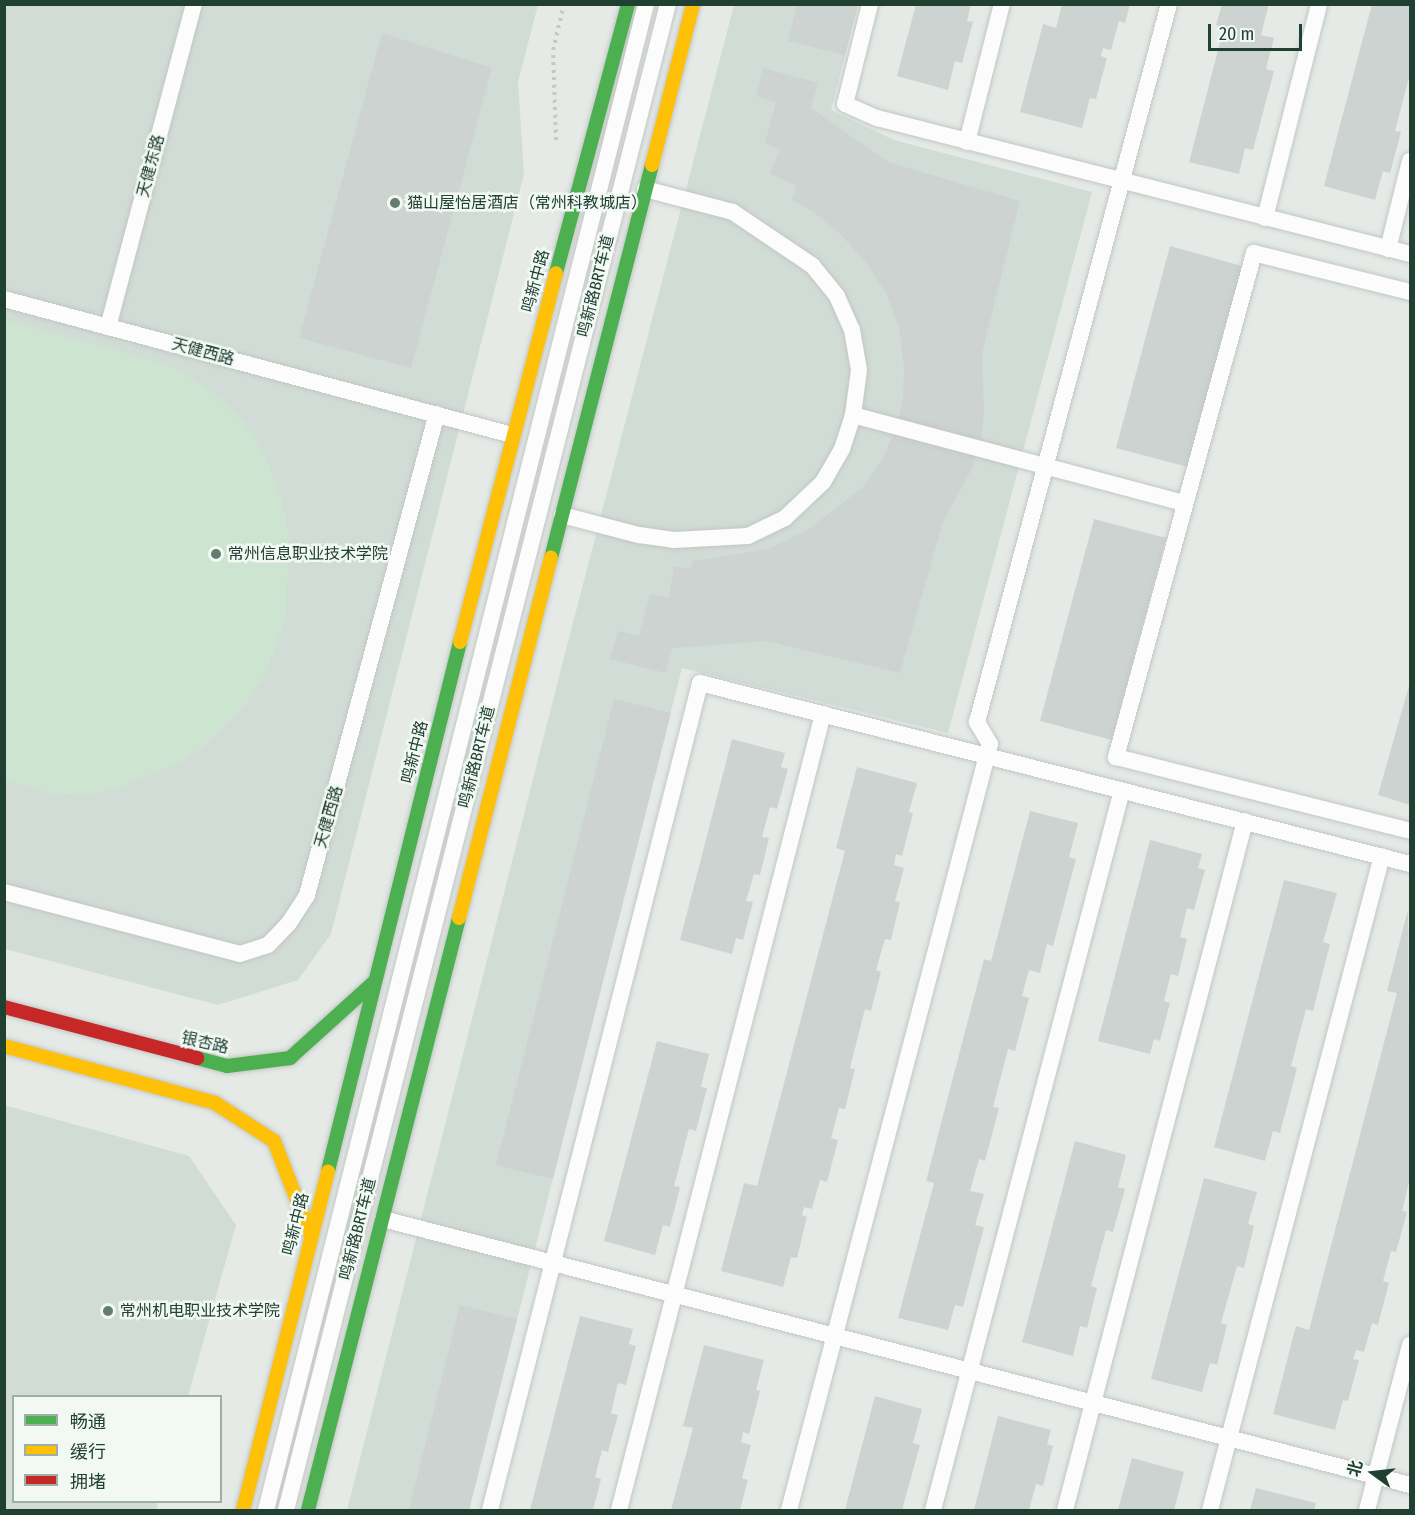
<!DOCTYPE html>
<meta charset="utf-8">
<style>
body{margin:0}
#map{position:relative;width:1415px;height:1515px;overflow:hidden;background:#e5eae7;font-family:"Fira Sans Condensed","Noto Sans SC",sans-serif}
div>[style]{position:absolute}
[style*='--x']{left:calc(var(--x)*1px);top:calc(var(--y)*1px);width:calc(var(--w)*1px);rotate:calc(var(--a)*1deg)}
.built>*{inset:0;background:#d2dcd6}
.green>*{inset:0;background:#cde4d0}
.building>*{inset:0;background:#cdd3d0}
.path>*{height:4px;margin-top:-2px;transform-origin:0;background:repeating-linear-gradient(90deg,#c1cac5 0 3px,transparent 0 7.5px)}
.roads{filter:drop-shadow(0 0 2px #c2c7c4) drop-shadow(0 0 2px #c2c7c4)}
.lane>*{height:16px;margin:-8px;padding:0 8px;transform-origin:8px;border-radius:8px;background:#fbfcfb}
.fast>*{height:14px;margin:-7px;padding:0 7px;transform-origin:7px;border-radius:7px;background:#4caf50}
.slow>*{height:14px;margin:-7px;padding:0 7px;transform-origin:7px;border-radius:7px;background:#ffc107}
.jam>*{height:14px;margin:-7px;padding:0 7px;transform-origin:7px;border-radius:7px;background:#c62828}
.dots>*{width:16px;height:16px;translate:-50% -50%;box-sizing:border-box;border:3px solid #f2f9f5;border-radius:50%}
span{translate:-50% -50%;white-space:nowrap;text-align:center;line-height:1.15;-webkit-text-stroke:5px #f2f9f5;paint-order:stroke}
.street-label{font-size:16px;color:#204032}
.poi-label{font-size:16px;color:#204032}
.left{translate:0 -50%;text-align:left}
.frame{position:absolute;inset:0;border:6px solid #204032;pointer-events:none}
.legend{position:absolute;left:12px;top:1395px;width:210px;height:108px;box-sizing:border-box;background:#f2f9f5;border:2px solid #9eafa7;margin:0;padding:8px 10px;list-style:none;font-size:18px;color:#204032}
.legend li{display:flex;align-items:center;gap:12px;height:30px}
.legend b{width:30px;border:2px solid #9eafa7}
.north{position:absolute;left:1343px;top:1443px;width:60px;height:60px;-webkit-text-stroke:4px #f2f9f5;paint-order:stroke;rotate:285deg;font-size:16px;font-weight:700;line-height:24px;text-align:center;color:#204032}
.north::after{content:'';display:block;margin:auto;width:21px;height:27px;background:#204032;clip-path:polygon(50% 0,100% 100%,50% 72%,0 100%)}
.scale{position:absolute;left:1208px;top:24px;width:94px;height:27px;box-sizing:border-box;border:3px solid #204032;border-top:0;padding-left:8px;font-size:18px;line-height:21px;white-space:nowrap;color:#204032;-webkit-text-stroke:4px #f2f9f5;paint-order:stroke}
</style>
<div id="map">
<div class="built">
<div style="clip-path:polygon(4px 5px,538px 5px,518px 82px,524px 174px,331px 934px,298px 980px,218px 1005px,5px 949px)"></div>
<div style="clip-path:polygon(734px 5px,858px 5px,831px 110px,894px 140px,1092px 192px,948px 733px,682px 668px,469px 1510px,347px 1510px,563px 661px)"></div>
<div style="clip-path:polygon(4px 1105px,189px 1156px,236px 1225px,188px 1396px,14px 1396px,14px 1502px,158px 1502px,156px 1510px,5px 1510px)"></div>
</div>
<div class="green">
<div style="clip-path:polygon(5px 320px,165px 364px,194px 379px,220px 399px,244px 423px,266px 458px,280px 495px,289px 533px,286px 612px,275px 649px,263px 678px,246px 704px,203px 747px,181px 761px,116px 789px,82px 795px,50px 793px,5px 780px)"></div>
</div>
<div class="building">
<div style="clip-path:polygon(797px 4px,858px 4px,845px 55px,788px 41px)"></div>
<div style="clip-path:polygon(916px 4px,971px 4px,967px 21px,973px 22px,962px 63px,955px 61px,948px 90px,897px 76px)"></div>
<div style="clip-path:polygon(1062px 4px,1130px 4px,1125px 23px,1119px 21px,1111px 50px,1103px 48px,1101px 56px,1107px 58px,1096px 99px,1090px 98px,1082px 128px,1020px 112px,1043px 24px,1056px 28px)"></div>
<div style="clip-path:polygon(1222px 4px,1269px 4px,1261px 35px,1274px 38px,1266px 69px,1274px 71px,1253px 150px,1245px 148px,1239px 174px,1189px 162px,1224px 27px,1216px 25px)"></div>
<div style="clip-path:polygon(1372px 4px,1410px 4px,1410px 74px,1395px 131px,1401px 132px,1390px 173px,1383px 171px,1375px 200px,1324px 186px)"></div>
<div style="clip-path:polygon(382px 33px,492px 68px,411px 368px,299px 338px)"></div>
<div style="clip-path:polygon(763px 68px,818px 83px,811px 108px,888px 162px,1020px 201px,982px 354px,984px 412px,981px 442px,971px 470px,943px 522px,900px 673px,766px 641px,672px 648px,666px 673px,610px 659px,618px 631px,639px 636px,650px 594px,669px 598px,674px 567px,691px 568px,692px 561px,768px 549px,806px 531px,862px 488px,883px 458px,896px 427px,903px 400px,904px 367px,899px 328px,886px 293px,866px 262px,840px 234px,814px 212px,792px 200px,796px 186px,770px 174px,780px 149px,765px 144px,776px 102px,756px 96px)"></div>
<div style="clip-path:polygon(1170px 246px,1242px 266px,1188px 467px,1116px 448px)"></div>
<div style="clip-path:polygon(1094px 519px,1166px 538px,1112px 740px,1040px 721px)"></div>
<div style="clip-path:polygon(1410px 682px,1410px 805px,1378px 795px)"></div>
<div style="clip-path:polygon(614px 699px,671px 713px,553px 1179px,496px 1165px)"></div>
<div style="clip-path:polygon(732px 739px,785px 753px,781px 767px,788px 769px,777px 809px,770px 807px,762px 837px,769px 838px,760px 875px,754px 874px,746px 901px,753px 902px,743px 940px,736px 938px,732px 954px,680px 940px)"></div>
<div style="clip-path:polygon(857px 767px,917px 783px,909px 812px,913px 813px,902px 856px,896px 854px,894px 865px,904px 868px,895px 901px,900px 902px,891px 940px,885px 939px,876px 970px,881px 972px,871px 1011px,865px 1009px,850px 1068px,855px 1069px,845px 1109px,839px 1108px,831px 1138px,838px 1140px,827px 1182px,820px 1180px,812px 1209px,804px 1207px,802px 1215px,807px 1217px,797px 1258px,791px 1257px,783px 1287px,721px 1271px,744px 1183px,757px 1186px,845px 851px,836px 848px)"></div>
<div style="clip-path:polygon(1030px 811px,1078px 823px,1069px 857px,1076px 859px,1053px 946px,1047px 944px,1040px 973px,1029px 970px,1022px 996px,1029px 998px,1015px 1051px,1008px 1049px,993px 1107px,999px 1108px,985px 1161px,979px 1159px,970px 1191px,984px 1194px,975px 1225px,984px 1227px,963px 1307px,955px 1305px,948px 1330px,898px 1318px,934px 1183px,926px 1181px,984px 959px,991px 961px)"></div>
<div style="clip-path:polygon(1150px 840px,1202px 854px,1198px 868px,1205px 870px,1194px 910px,1187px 908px,1180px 937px,1187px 939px,1178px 976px,1171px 974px,1164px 1001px,1170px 1003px,1160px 1041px,1154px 1039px,1150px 1054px,1098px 1041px)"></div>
<div style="clip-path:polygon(1284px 880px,1337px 893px,1323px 942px,1330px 944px,1313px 1011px,1306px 1009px,1291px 1066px,1297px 1068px,1280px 1133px,1273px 1131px,1265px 1161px,1214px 1147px)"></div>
<div style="clip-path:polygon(1408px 910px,1410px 1178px,1402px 1211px,1407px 1212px,1396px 1252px,1391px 1251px,1383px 1281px,1389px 1283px,1378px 1325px,1372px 1323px,1364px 1352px,1356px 1350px,1353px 1359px,1359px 1360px,1348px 1401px,1343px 1400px,1335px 1430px,1273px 1414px,1296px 1326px,1309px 1330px,1397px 993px,1387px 991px)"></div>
<div style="clip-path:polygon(657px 1041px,709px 1054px,701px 1087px,707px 1088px,696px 1131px,689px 1129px,674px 1186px,680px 1187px,670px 1227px,663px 1225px,655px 1255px,604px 1241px)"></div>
<div style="clip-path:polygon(1075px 1141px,1126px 1155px,1118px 1187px,1125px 1189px,1113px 1232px,1106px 1230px,1091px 1286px,1097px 1288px,1087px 1328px,1080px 1326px,1073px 1356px,1022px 1342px)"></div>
<div style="clip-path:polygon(1204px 1178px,1257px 1192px,1248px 1224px,1254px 1226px,1244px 1268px,1237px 1266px,1221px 1323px,1227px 1325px,1217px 1365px,1210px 1363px,1202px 1392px,1151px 1379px)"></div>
<div style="clip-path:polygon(460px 1305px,517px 1319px,469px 1510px,409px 1510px)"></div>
<div style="clip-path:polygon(580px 1316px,633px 1329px,629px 1344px,636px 1346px,626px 1385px,618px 1383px,611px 1413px,618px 1415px,608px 1452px,602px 1450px,595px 1477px,601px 1479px,593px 1510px,530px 1510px)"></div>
<div style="clip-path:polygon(704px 1345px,764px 1360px,756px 1390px,760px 1391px,749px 1434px,743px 1432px,741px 1442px,751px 1445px,742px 1478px,748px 1480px,740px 1510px,671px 1510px,693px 1428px,683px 1426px)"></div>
<div style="clip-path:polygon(875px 1396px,922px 1409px,913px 1443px,920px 1445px,902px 1510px,845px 1510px)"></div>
<div style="clip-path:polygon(998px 1416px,1051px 1430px,1047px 1444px,1053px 1446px,1043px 1486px,1036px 1484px,1029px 1510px,974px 1510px)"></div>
<div style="clip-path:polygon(1132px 1458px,1184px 1472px,1174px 1510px,1118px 1510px)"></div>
<div style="clip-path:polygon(1256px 1488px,1316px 1503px,1314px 1510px,1250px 1510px)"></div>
</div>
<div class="path">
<div style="--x:556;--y:140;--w:90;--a:-91.9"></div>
<div style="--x:553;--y:50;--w:47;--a:-76.6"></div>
</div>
<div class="roads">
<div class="lane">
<div style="--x:870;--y:4;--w:103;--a:104"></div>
<div style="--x:845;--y:104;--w:35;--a:24"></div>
<div style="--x:877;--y:118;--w:550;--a:14.31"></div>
<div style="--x:967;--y:142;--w:142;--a:-75.8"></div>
<div style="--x:1265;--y:218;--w:221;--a:-75.8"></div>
<div style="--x:1388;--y:249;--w:91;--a:-76"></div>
<div style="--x:1410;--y:292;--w:161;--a:-166"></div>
<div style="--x:1254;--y:253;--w:523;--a:105.31"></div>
<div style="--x:1116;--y:757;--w:303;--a:14.1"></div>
<div style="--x:4;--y:299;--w:526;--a:14.99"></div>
<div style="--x:108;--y:327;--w:334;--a:-75.1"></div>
<div style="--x:853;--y:415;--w:342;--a:14.9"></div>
<div style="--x:562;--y:515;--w:80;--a:14.6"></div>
<div style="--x:639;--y:535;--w:35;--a:8"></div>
<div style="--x:674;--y:540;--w:74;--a:-3.1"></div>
<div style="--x:748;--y:536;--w:41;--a:-25.9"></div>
<div style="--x:785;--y:518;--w:52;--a:-43.5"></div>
<div style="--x:823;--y:482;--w:38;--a:-60"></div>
<div style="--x:842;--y:449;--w:36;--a:-72"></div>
<div style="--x:853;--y:415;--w:45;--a:-82.4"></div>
<div style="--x:859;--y:370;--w:41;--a:-99.9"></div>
<div style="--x:852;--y:330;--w:37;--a:-114"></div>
<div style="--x:837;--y:296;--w:38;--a:-129"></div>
<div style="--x:813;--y:266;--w:97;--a:-146"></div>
<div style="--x:733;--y:212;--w:91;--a:-165.4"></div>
<div style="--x:4;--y:892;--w:244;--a:14.7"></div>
<div style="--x:240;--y:954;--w:29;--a:-18"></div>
<div style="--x:268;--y:945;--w:30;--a:-46"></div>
<div style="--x:289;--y:923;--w:33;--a:-57"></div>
<div style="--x:307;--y:895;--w:498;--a:-74.9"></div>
<div style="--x:383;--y:1219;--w:1061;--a:14.52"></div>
<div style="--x:266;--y:1510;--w:1553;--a:-75.84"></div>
<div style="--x:286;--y:1510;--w:1554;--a:-75.77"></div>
<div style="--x:490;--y:1510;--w:853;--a:-75.75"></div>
<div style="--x:700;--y:683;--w:733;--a:14.3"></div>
<div style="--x:619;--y:1510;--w:822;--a:-75.63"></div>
<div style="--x:789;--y:1510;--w:792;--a:-75.3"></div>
<div style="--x:990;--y:744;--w:26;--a:-121"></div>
<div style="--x:977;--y:722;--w:743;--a:-75.03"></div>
<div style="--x:933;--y:1510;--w:744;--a:-75.29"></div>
<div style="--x:1065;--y:1510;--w:712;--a:-75.36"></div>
<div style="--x:1210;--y:1510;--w:676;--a:-75.27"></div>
<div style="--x:1367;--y:1510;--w:171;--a:-75.4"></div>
</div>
<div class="fast">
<div style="--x:556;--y:273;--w:278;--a:-75"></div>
<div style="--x:551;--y:558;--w:406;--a:-75.6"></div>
<div style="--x:197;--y:1058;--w:31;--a:15"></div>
<div style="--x:227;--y:1066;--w:64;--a:-7.2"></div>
<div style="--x:290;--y:1058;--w:113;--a:-42.1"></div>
<div style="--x:328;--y:1171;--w:545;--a:-75.99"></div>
<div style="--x:308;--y:1510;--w:611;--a:-75.69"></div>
</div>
<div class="slow">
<div style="--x:652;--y:165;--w:166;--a:-75.7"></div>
<div style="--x:460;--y:642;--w:381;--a:-75.4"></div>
<div style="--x:459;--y:918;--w:372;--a:-75.7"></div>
<div style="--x:4;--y:1046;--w:219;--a:15.1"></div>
<div style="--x:215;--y:1103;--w:70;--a:32.8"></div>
<div style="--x:274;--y:1141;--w:100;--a:68.8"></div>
<div style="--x:243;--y:1510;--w:349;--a:-75.9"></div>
</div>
<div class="jam">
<div style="--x:4;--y:1007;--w:200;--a:14.8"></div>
</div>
</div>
<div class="dots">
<div style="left:395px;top:203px;background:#657c71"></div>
<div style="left:216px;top:554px;background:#657c71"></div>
<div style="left:108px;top:1311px;background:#657c71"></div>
</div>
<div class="street-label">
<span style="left:151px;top:166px;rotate:-75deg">天健东路</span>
<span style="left:536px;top:281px;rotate:-75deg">鸣新中路</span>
<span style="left:596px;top:286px;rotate:-76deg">鸣新路BRT车道</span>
<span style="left:203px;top:352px;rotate:15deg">天健西路</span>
<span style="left:415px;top:752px;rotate:-76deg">鸣新中路</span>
<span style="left:477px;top:757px;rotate:-76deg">鸣新路BRT车道</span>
<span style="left:329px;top:817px;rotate:-74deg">天健西路</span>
<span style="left:205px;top:1043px;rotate:13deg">银杏路</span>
<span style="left:296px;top:1224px;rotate:-76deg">鸣新中路</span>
<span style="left:358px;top:1229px;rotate:-76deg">鸣新路BRT车道</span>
</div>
<div class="poi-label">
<span class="left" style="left:407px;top:203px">猫山屋怡居酒店（常州科教城店）</span>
<span class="left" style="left:228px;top:554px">常州信息职业技术学院</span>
<span class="left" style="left:120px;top:1311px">常州机电职业技术学院</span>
</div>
<div class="frame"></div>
<ul class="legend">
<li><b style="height:8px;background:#4caf50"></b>畅通</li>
<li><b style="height:8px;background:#ffc107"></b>缓行</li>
<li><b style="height:8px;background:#c62828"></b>拥堵</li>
</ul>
<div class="north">北</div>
<div class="scale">20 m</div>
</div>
